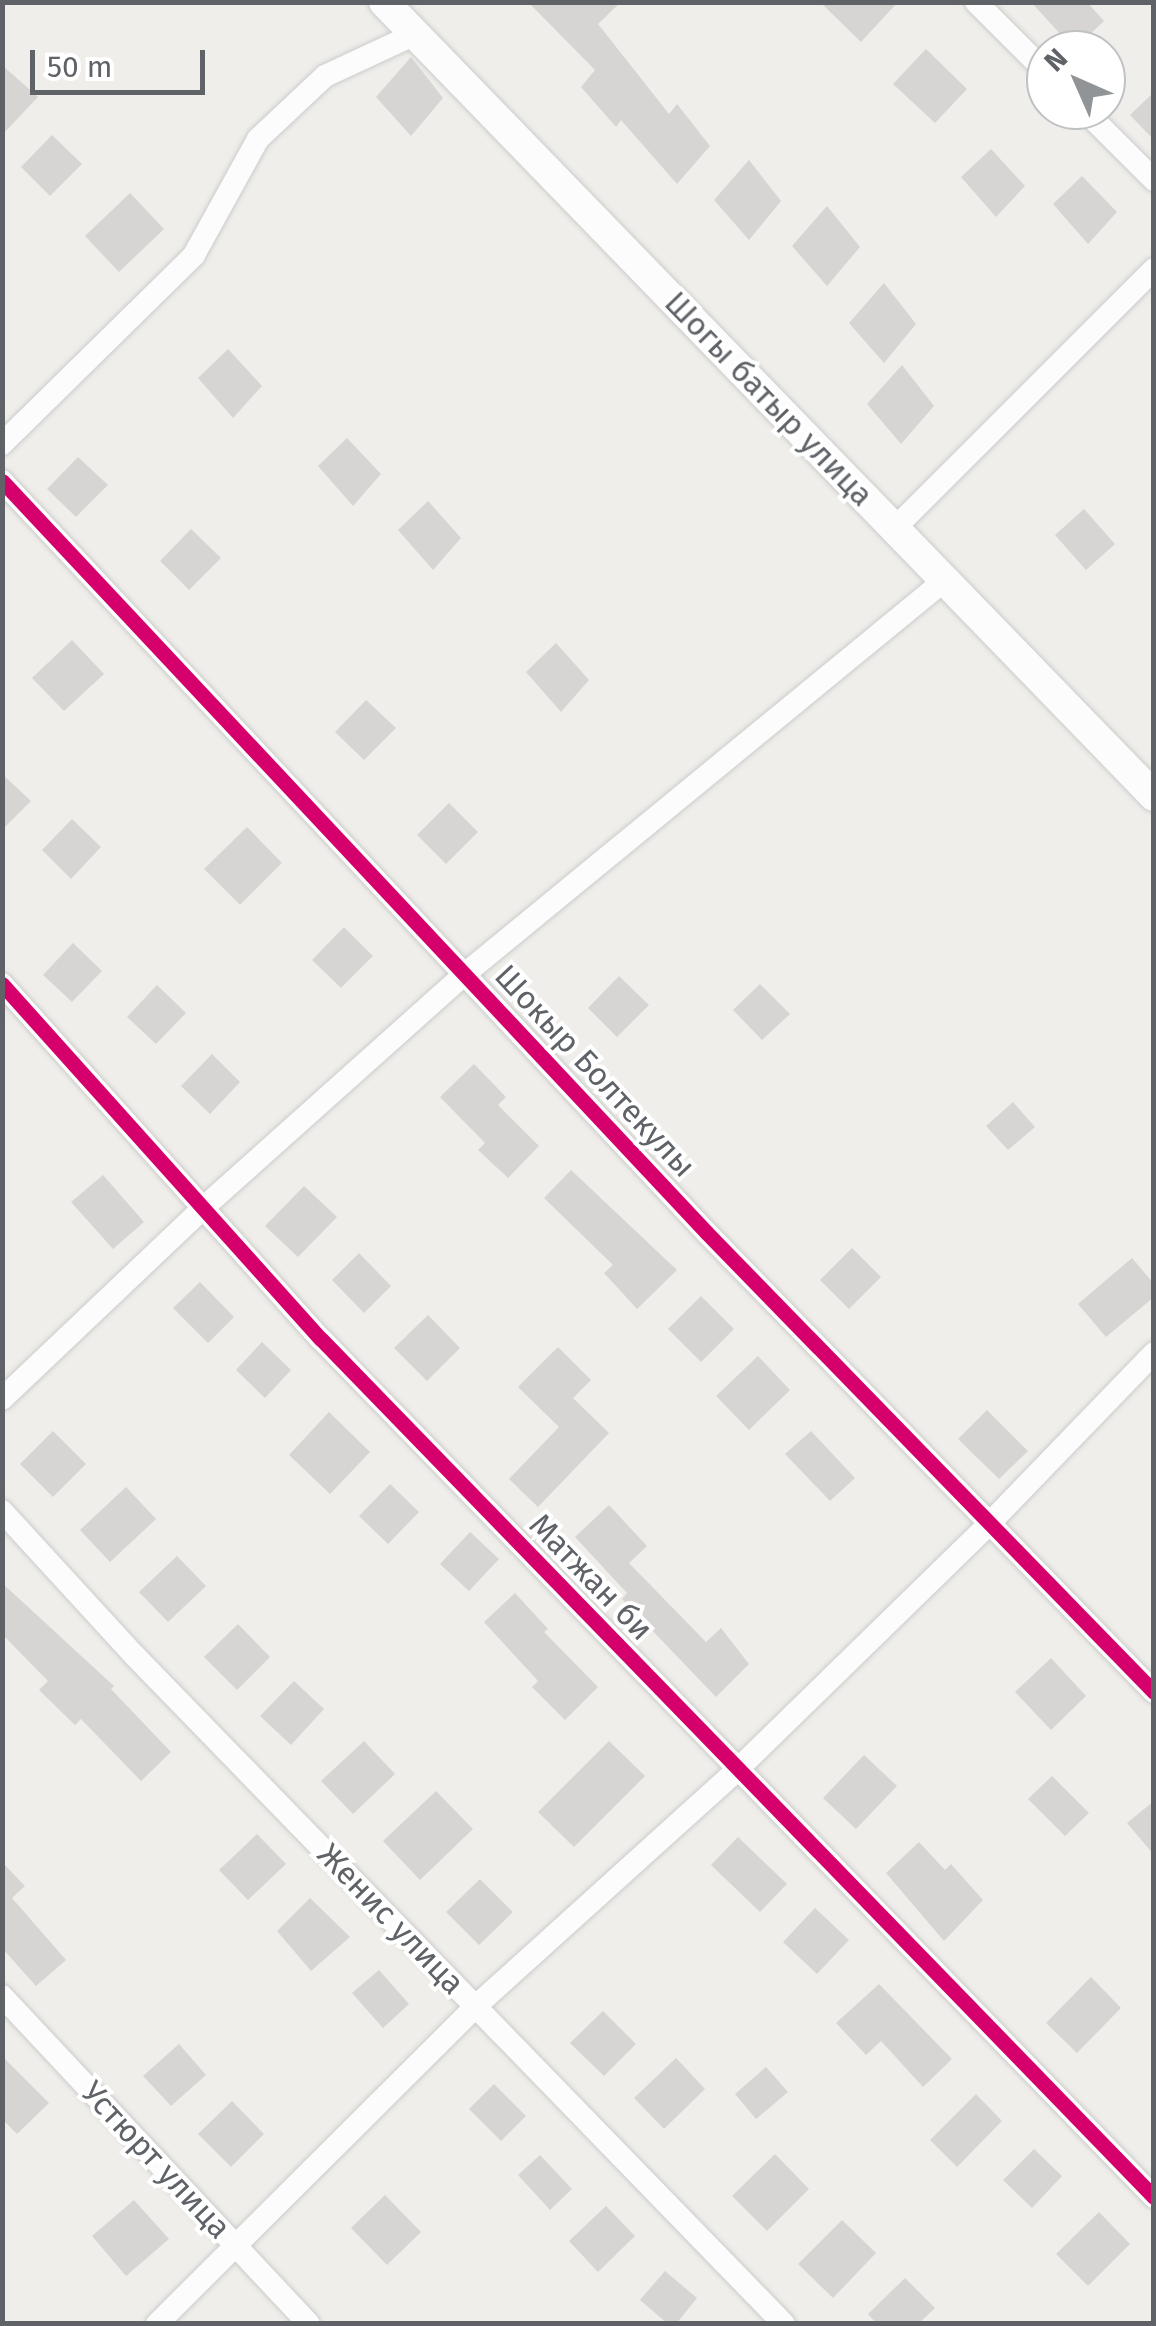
<!DOCTYPE html>
<meta charset="utf-8">
<style>
body{margin:0}
#map{position:relative;width:1156px;height:2326px;overflow:hidden;background:#efeeea;font-family:"Fira Sans",sans-serif}
div>[style]{position:absolute}
[style*='--x']{left:calc(var(--x)*1px);top:calc(var(--y)*1px);width:calc(var(--w)*1px);rotate:calc(var(--a)*1deg)}
.building>*{inset:0;background:#d6d5d3}
.roads{filter:drop-shadow(0 0 2px #cbcccc) drop-shadow(0 0 2px #cbcccc)}
.minor>*{height:22px;margin:-11px;padding:0 11px;transform-origin:11px;border-radius:11px;background:#fdfcfc}
.tertiary>*{height:30px;margin:-15px;padding:0 15px;transform-origin:15px;border-radius:15px;background:#fdfcfc}
.cycleway>*{height:15px;margin:-7.5px;padding:0 7.5px;transform-origin:7.5px;border-radius:7.5px;background:#d6006c}
span{translate:-50% -50%;white-space:nowrap;text-align:center;line-height:1.15;-webkit-text-stroke:8px #fff;paint-order:stroke}
.street-label{font-size:32px;color:#5f6368}
.frame{position:absolute;inset:0;border:5px solid #5f6368;pointer-events:none}
.north{position:absolute;left:1026px;top:30px;width:100px;height:100px;box-sizing:border-box;background:#fff;border:2px solid #bfc1c3;border-radius:50%;rotate:315deg;font-size:28px;font-weight:700;line-height:40px;text-align:center;color:#5f6368}
.north::after{content:'';display:block;margin:auto;width:35px;height:45px;background:#919496;clip-path:polygon(50% 0,100% 100%,50% 72%,0 100%)}
.scale{position:absolute;left:30px;top:50px;width:175px;height:45px;box-sizing:border-box;border:5px solid #5f6368;border-top:0;padding-left:12px;font-size:30px;line-height:35px;white-space:nowrap;color:#5f6368;-webkit-text-stroke:8px #fff;paint-order:stroke}
</style>
<div id="map">
<div class="building">
<div style="clip-path:polygon(528px 2px,621px 2px,598px 24px,669px 114px,677px 104px,710px 146px,677px 184px,621px 120px,616px 127px,581px 87px,595px 70px)"></div>
<div style="clip-path:polygon(820px 2px,898px 2px,861px 42px)"></div>
<div style="clip-path:polygon(1031px 2px,1087px 2px,1104px 21px,1074px 49px)"></div>
<div style="clip-path:polygon(926px 49px,967px 89px,935px 123px,893px 84px)"></div>
<div style="clip-path:polygon(411px 57px,443px 98px,411px 136px,376px 97px)"></div>
<div style="clip-path:polygon(2px 65px,38px 97px,2px 135px)"></div>
<div style="clip-path:polygon(1154px 92px,1154px 140px,1130px 115px)"></div>
<div style="clip-path:polygon(52px 135px,82px 164px,50px 196px,21px 167px)"></div>
<div style="clip-path:polygon(991px 149px,1025px 186px,996px 217px,961px 177px)"></div>
<div style="clip-path:polygon(749px 160px,781px 201px,749px 240px,714px 200px)"></div>
<div style="clip-path:polygon(1082px 176px,1117px 212px,1088px 244px,1053px 204px)"></div>
<div style="clip-path:polygon(130px 193px,164px 229px,119px 272px,85px 236px)"></div>
<div style="clip-path:polygon(827px 206px,860px 247px,827px 286px,792px 246px)"></div>
<div style="clip-path:polygon(884px 283px,916px 324px,884px 363px,849px 323px)"></div>
<div style="clip-path:polygon(228px 349px,262px 386px,233px 418px,198px 378px)"></div>
<div style="clip-path:polygon(902px 365px,934px 406px,901px 444px,867px 404px)"></div>
<div style="clip-path:polygon(347px 438px,381px 474px,353px 506px,318px 466px)"></div>
<div style="clip-path:polygon(78px 457px,108px 485px,76px 517px,47px 489px)"></div>
<div style="clip-path:polygon(428px 501px,461px 538px,433px 570px,398px 530px)"></div>
<div style="clip-path:polygon(1084px 509px,1115px 544px,1086px 570px,1055px 535px)"></div>
<div style="clip-path:polygon(191px 529px,221px 558px,189px 590px,160px 561px)"></div>
<div style="clip-path:polygon(72px 640px,104px 674px,64px 711px,32px 678px)"></div>
<div style="clip-path:polygon(556px 643px,589px 680px,561px 712px,526px 672px)"></div>
<div style="clip-path:polygon(366px 700px,396px 728px,364px 760px,335px 732px)"></div>
<div style="clip-path:polygon(2px 774px,31px 801px,2px 830px)"></div>
<div style="clip-path:polygon(449px 803px,478px 832px,446px 864px,417px 835px)"></div>
<div style="clip-path:polygon(72px 819px,101px 847px,71px 879px,42px 850px)"></div>
<div style="clip-path:polygon(247px 827px,282px 863px,240px 905px,204px 869px)"></div>
<div style="clip-path:polygon(344px 927px,373px 956px,341px 988px,312px 960px)"></div>
<div style="clip-path:polygon(73px 943px,102px 971px,72px 1002px,43px 975px)"></div>
<div style="clip-path:polygon(619px 976px,649px 1005px,617px 1037px,588px 1008px)"></div>
<div style="clip-path:polygon(760px 984px,790px 1014px,762px 1040px,733px 1010px)"></div>
<div style="clip-path:polygon(157px 985px,186px 1013px,156px 1044px,127px 1017px)"></div>
<div style="clip-path:polygon(212px 1054px,240px 1082px,210px 1114px,181px 1086px)"></div>
<div style="clip-path:polygon(474px 1064px,506px 1097px,498px 1105px,539px 1146px,508px 1178px,478px 1150px,485px 1143px,440px 1097px)"></div>
<div style="clip-path:polygon(1013px 1102px,1035px 1127px,1008px 1150px,986px 1126px)"></div>
<div style="clip-path:polygon(571px 1170px,677px 1270px,637px 1309px,604px 1273px,613px 1265px,544px 1198px)"></div>
<div style="clip-path:polygon(103px 1175px,144px 1222px,113px 1249px,71px 1202px)"></div>
<div style="clip-path:polygon(304px 1186px,337px 1217px,298px 1257px,265px 1226px)"></div>
<div style="clip-path:polygon(852px 1248px,881px 1277px,849px 1309px,820px 1280px)"></div>
<div style="clip-path:polygon(359px 1253px,391px 1286px,364px 1313px,332px 1280px)"></div>
<div style="clip-path:polygon(1132px 1258px,1154px 1284px,1154px 1297px,1106px 1337px,1078px 1304px)"></div>
<div style="clip-path:polygon(200px 1282px,234px 1317px,208px 1343px,173px 1308px)"></div>
<div style="clip-path:polygon(701px 1296px,734px 1329px,701px 1362px,668px 1329px)"></div>
<div style="clip-path:polygon(428px 1315px,460px 1348px,427px 1381px,394px 1348px)"></div>
<div style="clip-path:polygon(262px 1342px,291px 1370px,265px 1398px,236px 1370px)"></div>
<div style="clip-path:polygon(558px 1347px,591px 1380px,573px 1398px,609px 1433px,538px 1507px,509px 1479px,559px 1427px,518px 1387px)"></div>
<div style="clip-path:polygon(758px 1356px,790px 1390px,749px 1430px,716px 1396px)"></div>
<div style="clip-path:polygon(987px 1410px,1028px 1451px,999px 1479px,958px 1439px)"></div>
<div style="clip-path:polygon(329px 1412px,370px 1452px,330px 1494px,289px 1455px)"></div>
<div style="clip-path:polygon(53px 1431px,86px 1464px,53px 1497px,20px 1464px)"></div>
<div style="clip-path:polygon(811px 1431px,855px 1478px,830px 1501px,785px 1454px)"></div>
<div style="clip-path:polygon(390px 1484px,419px 1512px,388px 1544px,359px 1516px)"></div>
<div style="clip-path:polygon(126px 1487px,156px 1519px,110px 1562px,80px 1530px)"></div>
<div style="clip-path:polygon(609px 1505px,647px 1546px,629px 1563px,706px 1642px,721px 1628px,749px 1664px,716px 1697px,622px 1599px,627px 1593px,575px 1537px)"></div>
<div style="clip-path:polygon(470px 1532px,499px 1559px,469px 1591px,440px 1564px)"></div>
<div style="clip-path:polygon(177px 1556px,206px 1586px,168px 1622px,139px 1592px)"></div>
<div style="clip-path:polygon(2px 1583px,114px 1686px,111px 1689px,171px 1752px,141px 1781px,81px 1719px,75px 1725px,39px 1690px,48px 1681px,2px 1634px)"></div>
<div style="clip-path:polygon(515px 1593px,548px 1629px,544px 1632px,598px 1687px,565px 1720px,532px 1687px,538px 1681px,484px 1622px)"></div>
<div style="clip-path:polygon(238px 1624px,270px 1657px,237px 1690px,204px 1657px)"></div>
<div style="clip-path:polygon(1051px 1658px,1086px 1696px,1051px 1730px,1015px 1692px)"></div>
<div style="clip-path:polygon(294px 1681px,324px 1709px,291px 1745px,260px 1716px)"></div>
<div style="clip-path:polygon(364px 1741px,395px 1774px,353px 1814px,321px 1781px)"></div>
<div style="clip-path:polygon(609px 1741px,645px 1776px,574px 1847px,538px 1812px)"></div>
<div style="clip-path:polygon(864px 1755px,897px 1786px,856px 1829px,823px 1798px)"></div>
<div style="clip-path:polygon(1052px 1776px,1089px 1813px,1065px 1836px,1028px 1799px)"></div>
<div style="clip-path:polygon(436px 1791px,473px 1829px,420px 1880px,383px 1841px)"></div>
<div style="clip-path:polygon(1154px 1801px,1154px 1855px,1127px 1823px)"></div>
<div style="clip-path:polygon(257px 1834px,286px 1864px,248px 1900px,219px 1870px)"></div>
<div style="clip-path:polygon(738px 1837px,787px 1884px,760px 1912px,711px 1865px)"></div>
<div style="clip-path:polygon(919px 1842px,945px 1870px,951px 1864px,983px 1900px,944px 1941px,886px 1873px)"></div>
<div style="clip-path:polygon(2px 1862px,25px 1886px,12px 1898px,66px 1960px,36px 1986px,2px 1948px)"></div>
<div style="clip-path:polygon(480px 1879px,513px 1912px,479px 1945px,446px 1912px)"></div>
<div style="clip-path:polygon(310px 1898px,350px 1937px,311px 1971px,277px 1931px)"></div>
<div style="clip-path:polygon(815px 1908px,849px 1940px,817px 1974px,783px 1942px)"></div>
<div style="clip-path:polygon(379px 1970px,409px 2004px,383px 2028px,352px 1993px)"></div>
<div style="clip-path:polygon(1091px 1977px,1121px 2008px,1077px 2053px,1046px 2023px)"></div>
<div style="clip-path:polygon(879px 1984px,952px 2059px,923px 2087px,881px 2041px,866px 2055px,836px 2023px)"></div>
<div style="clip-path:polygon(603px 2011px,636px 2044px,604px 2076px,570px 2043px)"></div>
<div style="clip-path:polygon(179px 2044px,206px 2075px,171px 2106px,143px 2076px)"></div>
<div style="clip-path:polygon(2px 2056px,49px 2103px,17px 2134px,2px 2119px)"></div>
<div style="clip-path:polygon(676px 2058px,705px 2089px,664px 2129px,634px 2098px)"></div>
<div style="clip-path:polygon(766px 2067px,788px 2092px,756px 2119px,735px 2094px)"></div>
<div style="clip-path:polygon(494px 2084px,526px 2116px,501px 2141px,469px 2109px)"></div>
<div style="clip-path:polygon(976px 2094px,1002px 2121px,957px 2167px,930px 2140px)"></div>
<div style="clip-path:polygon(232px 2101px,264px 2134px,231px 2167px,198px 2134px)"></div>
<div style="clip-path:polygon(1034px 2149px,1062px 2176px,1032px 2208px,1003px 2180px)"></div>
<div style="clip-path:polygon(775px 2154px,809px 2189px,767px 2231px,732px 2196px)"></div>
<div style="clip-path:polygon(540px 2155px,572px 2189px,550px 2210px,518px 2175px)"></div>
<div style="clip-path:polygon(385px 2195px,421px 2232px,387px 2265px,351px 2228px)"></div>
<div style="clip-path:polygon(134px 2200px,169px 2239px,126px 2276px,92px 2236px)"></div>
<div style="clip-path:polygon(606px 2206px,635px 2236px,598px 2272px,569px 2241px)"></div>
<div style="clip-path:polygon(1099px 2212px,1130px 2244px,1088px 2286px,1056px 2254px)"></div>
<div style="clip-path:polygon(842px 2220px,876px 2253px,833px 2298px,798px 2264px)"></div>
<div style="clip-path:polygon(665px 2271px,697px 2298px,676px 2324px,668px 2324px,640px 2300px)"></div>
<div style="clip-path:polygon(905px 2278px,935px 2308px,918px 2324px,877px 2324px,868px 2314px)"></div>
</div>
<div class="roads">
<div class="minor">
<div style="--x:976;--y:2;--w:99;--a:45"></div>
<div style="--x:1084;--y:110;--w:99;--a:45"></div>
<div style="--x:2;--y:444;--w:269;--a:-44.5"></div>
<div style="--x:194;--y:255;--w:132;--a:-61.1"></div>
<div style="--x:258;--y:139;--w:92;--a:-43.2"></div>
<div style="--x:325;--y:76;--w:99;--a:-25"></div>
<div style="--x:2;--y:481;--w:1029;--a:46.85"></div>
<div style="--x:706;--y:1232;--w:642;--a:45.76"></div>
<div style="--x:895;--y:528;--w:366;--a:-45"></div>
<div style="--x:2;--y:984;--w:477;--a:48.1"></div>
<div style="--x:321;--y:1339;--w:1196;--a:45.85"></div>
<div style="--x:2;--y:1399;--w:277;--a:-43.5"></div>
<div style="--x:203;--y:1208;--w:353;--a:-41.8"></div>
<div style="--x:466;--y:973;--w:620;--a:-39.37"></div>
<div style="--x:2;--y:1511;--w:195;--a:47.5"></div>
<div style="--x:134;--y:1655;--w:933;--a:45.83"></div>
<div style="--x:2;--y:1996;--w:449;--a:46.9"></div>
<div style="--x:157;--y:2324;--w:450;--a:-44.9"></div>
<div style="--x:476;--y:2006;--w:355;--a:-42.1"></div>
<div style="--x:739;--y:1768;--w:348;--a:-44.3"></div>
<div style="--x:988;--y:1525;--w:239;--a:-46"></div>
</div>
<div class="tertiary">
<div style="--x:384;--y:2;--w:1106;--a:45.88"></div>
</div>
</div>
<div class="cycleway">
<div style="--x:2;--y:481;--w:1029;--a:46.85"></div>
<div style="--x:706;--y:1232;--w:642;--a:45.76"></div>
<div style="--x:2;--y:984;--w:477;--a:48.1"></div>
<div style="--x:321;--y:1339;--w:1196;--a:45.85"></div>
</div>
<div class="street-label">
<span style="left:769px;top:399px;rotate:46deg">Шогы батыр улица</span>
<span style="left:595px;top:1071px;rotate:47deg">Шокыр Болтекулы</span>
<span style="left:591px;top:1577px;rotate:46deg">Матжан би</span>
<span style="left:391px;top:1919px;rotate:46deg">Женис улица</span>
<span style="left:156px;top:2160px;rotate:47deg">Устюрт улица</span>
</div>
<div class="frame"></div>
<div class="north">N</div>
<div class="scale">50 m</div>
</div>
